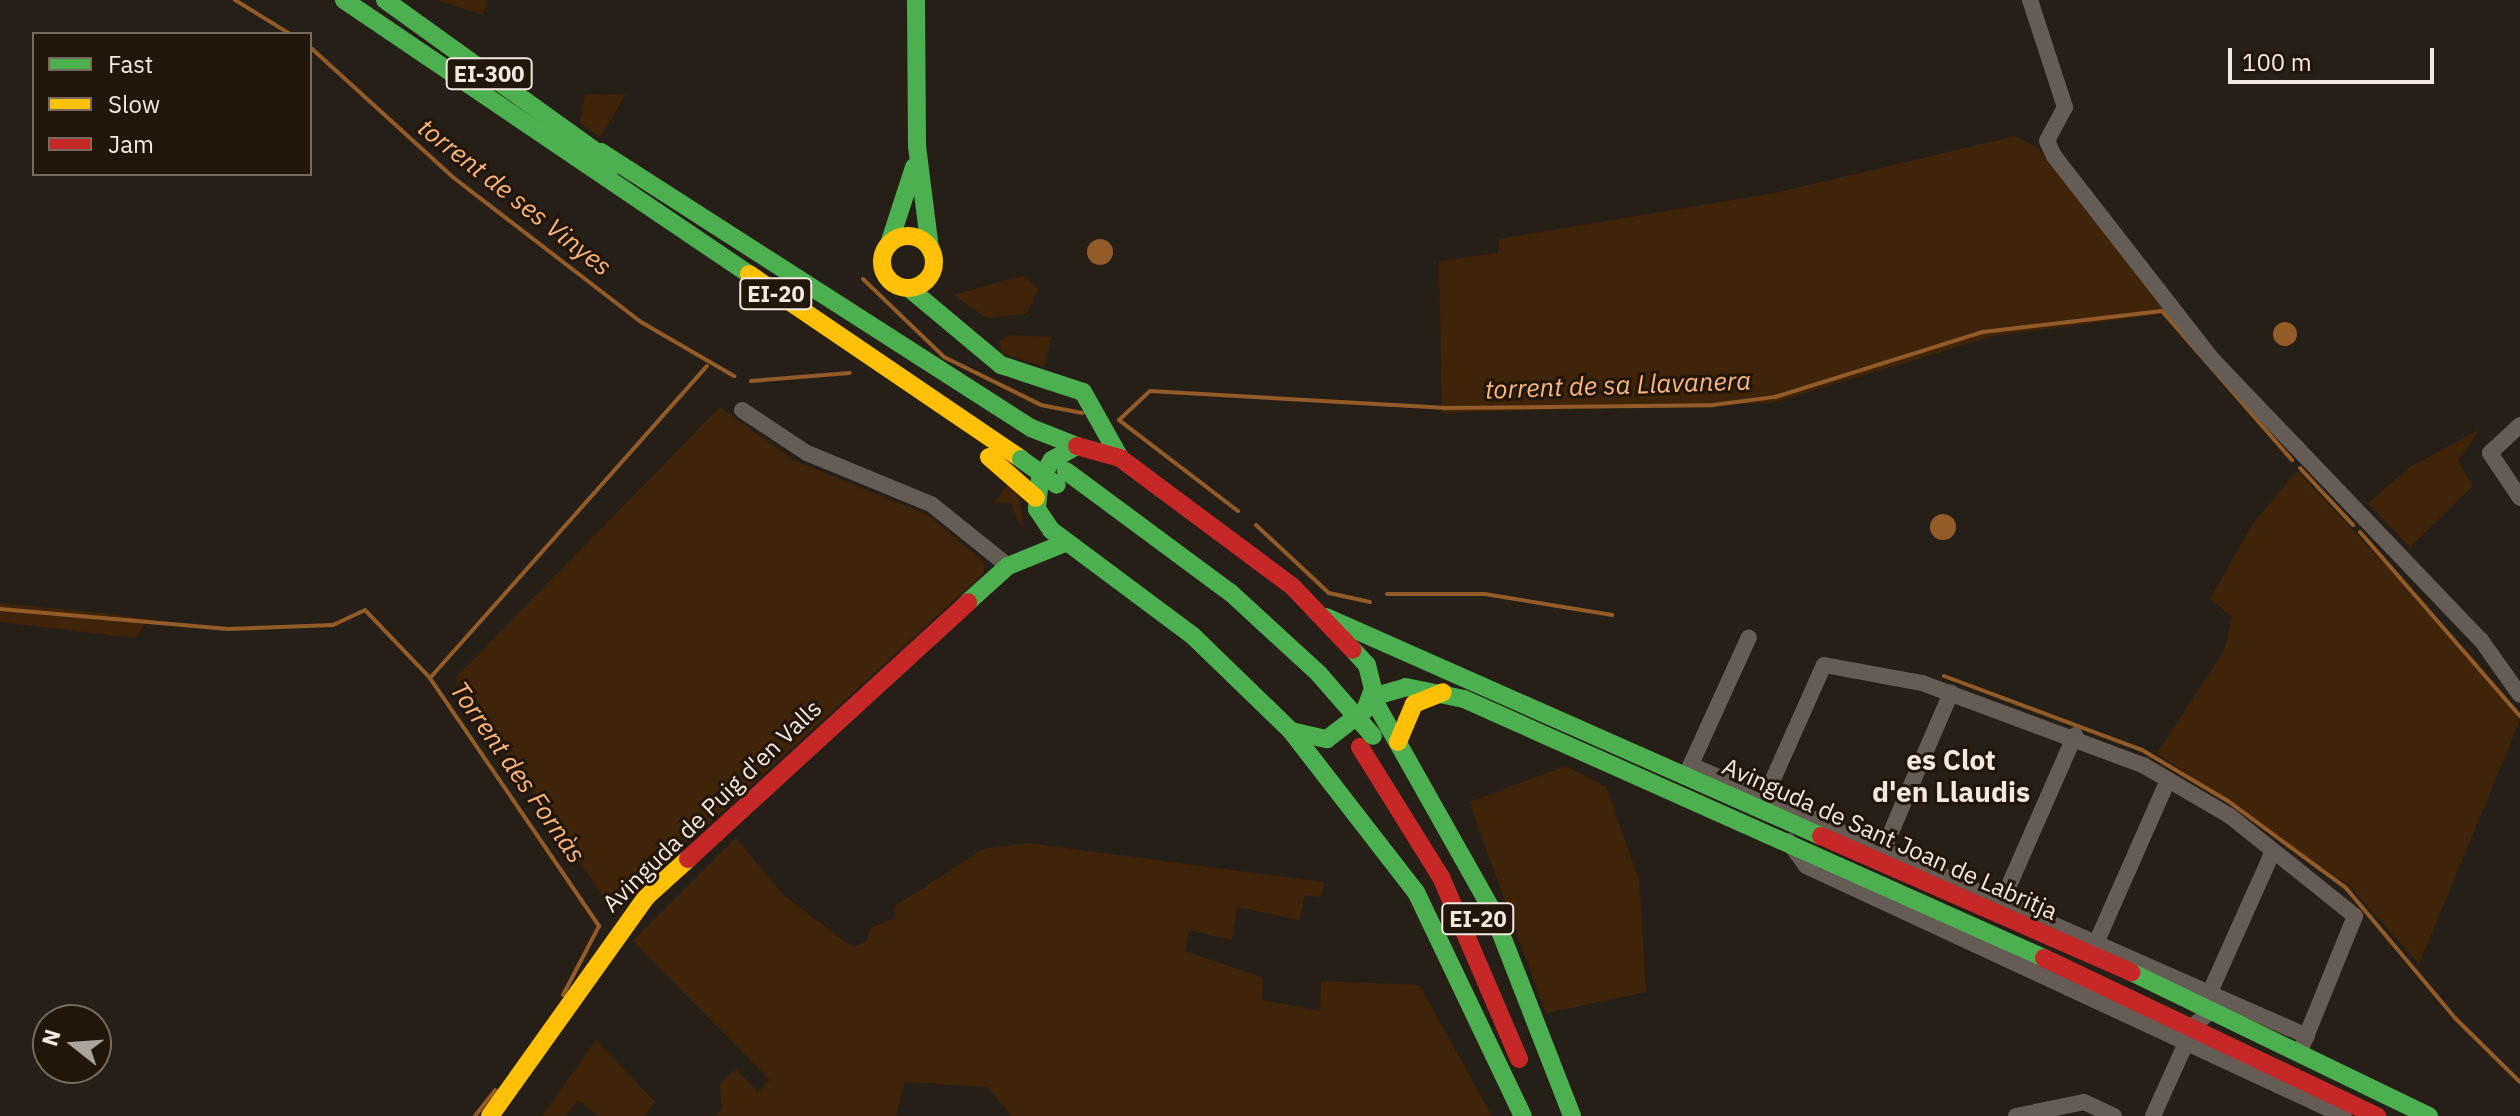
<!DOCTYPE html>
<meta charset="utf-8">
<style>
body{margin:0}
#map{position:relative;width:2520px;height:1116px;overflow:hidden;background:#261f18;font-family:"IBM Plex Sans",sans-serif}
div>[style]{position:absolute}
[style*='--x']{left:calc(var(--x)*1px);top:calc(var(--y)*1px);width:calc(var(--w)*1px);rotate:calc(var(--a)*1deg)}
.green>*{inset:0;background:#3f240a}
.water>*{inset:0;background:#925b28}
.round{border-radius:50%}
.stream>*{height:4px;margin:-2px;padding:0 2px;transform-origin:2px;border-radius:2px;background:#925b28}
.street>*{height:16px;margin:-8px;padding:0 8px;transform-origin:8px;border-radius:8px;background:#655c55}
.fast>*{height:18px;margin:-9px;padding:0 9px;transform-origin:9px;border-radius:9px;background:#4caf50}
.slow>*{height:18px;margin:-9px;padding:0 9px;transform-origin:9px;border-radius:9px;background:#ffc107}
.slow>.ring{margin:-9px;padding:0;box-sizing:content-box;background:none;border:18px solid #ffc107;border-radius:50%}
.jam>*{height:18px;margin:-9px;padding:0 9px;transform-origin:9px;border-radius:9px;background:#c62828}
.fast-bridge>*{height:18px;margin:-9px;padding:0 9px;transform-origin:9px;border-radius:9px;background:#4caf50}
span{translate:-50% -50%;white-space:nowrap;text-align:center;line-height:1.15;-webkit-text-stroke:6px #221509;paint-order:stroke}
.shield-label span{padding:2px 6px;background:#221509;border:2px solid;border-radius:6px;-webkit-text-stroke-width:0}
.shield-label{font-size:22px;color:#f3e9e1;font-weight:700}
.street-label{font-size:24px;color:#f3e9e1}
.water-label{font-size:26px;color:#fcb77f;font-style:italic}
.quarter-label{font-size:28px;color:#f3e9e1;font-weight:700}
.legend{position:absolute;left:32px;top:32px;width:280px;height:144px;box-sizing:border-box;background:#221509;border:2px solid #766a5f;margin:0;padding:10px 14px;list-style:none;font-size:24px;color:#f3e9e1}
.legend li{display:flex;align-items:center;gap:16px;height:40px}
.legend b{width:40px;border:2px solid #766a5f}
.north{position:absolute;left:32px;top:1004px;width:80px;height:80px;box-sizing:border-box;background:#221509;border:2px solid #766a5f;border-radius:50%;rotate:287deg;font-size:22px;font-weight:700;line-height:32px;text-align:center;color:#f3e9e1}
.north::after{content:'';display:block;margin:auto;width:28px;height:36px;background:#aba29b;clip-path:polygon(50% 0,100% 100%,50% 72%,0 100%)}
.scale{position:absolute;left:2228px;top:48px;width:206px;height:36px;box-sizing:border-box;border:4px solid #f3e9e1;border-top:0;padding-left:10px;font-size:24px;line-height:28px;white-space:nowrap;color:#f3e9e1;-webkit-text-stroke:6px #221509;paint-order:stroke}
</style>
<div id="map">
<div class="green">
<div style="clip-path:polygon(438px 0,488px 0,483px 15px)"></div>
<div style="clip-path:polygon(626px 94px,600px 137px,580px 123px,585px 95px)"></div>
<div style="clip-path:polygon(2016px 136px,2039px 149px,2169px 313px,1993px 336px,1772px 403px,1442px 413px,1439px 261px,1498px 253px,1499px 239px,1775px 193px)"></div>
<div style="clip-path:polygon(1023px 276px,1038px 289px,1026px 314px,987px 318px,953px 295px)"></div>
<div style="clip-path:polygon(1008px 335px,1051px 337px,1044px 367px,1002px 353px,999px 342px)"></div>
<div style="clip-path:polygon(720px 407px,795px 461px,928px 515px,984px 562px,984px 573px,613px 911px,455px 678px)"></div>
<div style="clip-path:polygon(2480px 429px,2458px 462px,2473px 486px,2410px 547px,2368px 503px,2410px 467px)"></div>
<div style="clip-path:polygon(2297px 471px,2478px 663px,2520px 720px,2419px 964px,2351px 887px,2157px 753px,2225px 649px,2232px 617px,2210px 599px,2254px 522px)"></div>
<div style="clip-path:polygon(1009px 483px,1020px 498px,1023px 530px,1010px 503px,995px 502px)"></div>
<div style="clip-path:polygon(0 603px,93px 612px,149px 619px,135px 638px,0 622px)"></div>
<div style="clip-path:polygon(1566px 766px,1606px 787px,1639px 880px,1646px 992px,1546px 1013px,1469px 802px)"></div>
<div style="clip-path:polygon(736px 838px,783px 895px,852px 947px,867px 941px,870px 928px,895px 918px,895px 906px,983px 849px,1028px 843px,1324px 882px,1321px 897px,1305px 895px,1299px 920px,1237px 907px,1232px 940px,1189px 930px,1185px 951px,1263px 978px,1262px 1000px,1320px 1011px,1321px 981px,1419px 985px,1492px 1116px,1012px 1116px,987px 1087px,905px 1082px,896px 1116px,714px 1116px,722px 1110px,720px 1083px,736px 1069px,758px 1092px,770px 1080px,633px 941px)"></div>
<div style="clip-path:polygon(596px 1040px,655px 1102px,644px 1116px,598px 1116px,578px 1100px,565px 1116px,542px 1116px)"></div>
</div>
<div class="water">
<div class="round" style="left:1087px;top:239px;width:26px;height:26px"></div>
<div class="round" style="left:2273px;top:322px;width:24px;height:24px"></div>
<div class="round" style="left:1930px;top:514px;width:26px;height:26px"></div>
</div>
<div class="stream">
<div style="--x:235;--y:0;--w:65;--a:31.7"></div>
<div style="--x:310;--y:47;--w:195;--a:42.3"></div>
<div style="--x:454;--y:178;--w:236;--a:37.6"></div>
<div style="--x:641;--y:322;--w:108;--a:30.1"></div>
<div style="--x:863;--y:279;--w:112;--a:43.9"></div>
<div style="--x:944;--y:357;--w:108;--a:26.3"></div>
<div style="--x:1041;--y:405;--w:42;--a:11"></div>
<div style="--x:751;--y:381;--w:99;--a:-4.6"></div>
<div style="--x:2300;--y:468;--w:78;--a:47.1"></div>
<div style="--x:1238;--y:511;--w:150;--a:-142.6"></div>
<div style="--x:1119;--y:420;--w:42;--a:-43.1"></div>
<div style="--x:1150;--y:391;--w:293;--a:3.3"></div>
<div style="--x:1443;--y:408;--w:270;--a:-0.6"></div>
<div style="--x:1713;--y:405;--w:63;--a:-7.4"></div>
<div style="--x:1775;--y:397;--w:218;--a:-17.4"></div>
<div style="--x:1983;--y:332;--w:180;--a:-6.7"></div>
<div style="--x:2162;--y:311;--w:198;--a:48.9"></div>
<div style="--x:1256;--y:525;--w:100;--a:43"></div>
<div style="--x:1329;--y:593;--w:42;--a:12.4"></div>
<div style="--x:2360;--y:532;--w:244;--a:49"></div>
<div style="--x:1387;--y:594;--w:98;--a:0"></div>
<div style="--x:1485;--y:594;--w:129;--a:9.4"></div>
<div style="--x:0;--y:609;--w:229;--a:5"></div>
<div style="--x:228;--y:629;--w:105;--a:-2.2"></div>
<div style="--x:333;--y:625;--w:35;--a:-25"></div>
<div style="--x:365;--y:610;--w:94;--a:46.3"></div>
<div style="--x:1944;--y:676;--w:211;--a:20.5"></div>
<div style="--x:2142;--y:750;--w:100;--a:30.7"></div>
<div style="--x:2228;--y:801;--w:147;--a:36.4"></div>
<div style="--x:2346;--y:888;--w:170;--a:50"></div>
<div style="--x:2455;--y:1018;--w:91;--a:44.6"></div>
<div style="--x:563;--y:995;--w:78;--a:-62.4"></div>
<div style="--x:599;--y:926;--w:300;--a:-124.3"></div>
<div style="--x:430;--y:678;--w:417;--a:-48.4"></div>
<div style="--x:475;--y:1116;--w:33;--a:-52"></div>
</div>
<div class="street">
<div style="--x:2030;--y:0;--w:113;--a:71.9"></div>
<div style="--x:2065;--y:107;--w:38;--a:118"></div>
<div style="--x:2047;--y:141;--w:17;--a:65"></div>
<div style="--x:2054;--y:156;--w:259;--a:52.1"></div>
<div style="--x:2213;--y:360;--w:388;--a:46.3"></div>
<div style="--x:2481;--y:640;--w:67;--a:54.7"></div>
<div style="--x:742;--y:410;--w:78;--a:33.5"></div>
<div style="--x:807;--y:453;--w:134;--a:22.4"></div>
<div style="--x:931;--y:504;--w:99;--a:38.8"></div>
<div style="--x:2520;--y:425;--w:41;--a:137"></div>
<div style="--x:2490;--y:453;--w:54;--a:56.3"></div>
<div style="--x:1691;--y:765;--w:673;--a:23.75"></div>
<div style="--x:1687;--y:773;--w:149;--a:-65.5"></div>
<div style="--x:1766;--y:795;--w:142;--a:-66"></div>
<div style="--x:1824;--y:665;--w:100;--a:10.4"></div>
<div style="--x:1922;--y:683;--w:236;--a:20.4"></div>
<div style="--x:2143;--y:765;--w:101;--a:30.4"></div>
<div style="--x:2230;--y:816;--w:160;--a:38.7"></div>
<div style="--x:2355;--y:916;--w:144;--a:112.1"></div>
<div style="--x:1788;--y:841;--w:31;--a:54"></div>
<div style="--x:1806;--y:866;--w:593;--a:24.92"></div>
<div style="--x:1885;--y:846;--w:167;--a:-66.7"></div>
<div style="--x:2003;--y:899;--w:179;--a:-66.3"></div>
<div style="--x:2097;--y:941;--w:176;--a:-66.2"></div>
<div style="--x:2210;--y:992;--w:154;--a:-65.9"></div>
<div style="--x:2016;--y:1116;--w:69;--a:-11.6"></div>
<div style="--x:2084;--y:1102;--w:33;--a:25"></div>
<div style="--x:2153;--y:1116;--w:100;--a:-65.7"></div>
<div style="--x:2194;--y:1025;--w:26;--a:-39"></div>
</div>
<div class="fast">
<div style="--x:344;--y:0;--w:489;--a:34.1"></div>
<div style="--x:385;--y:0;--w:283;--a:35.7"></div>
<div style="--x:916;--y:0;--w:146;--a:89.6"></div>
<div style="--x:917;--y:146;--w:104;--a:82.8"></div>
<div style="--x:601;--y:152;--w:511;--a:32.69"></div>
<div style="--x:1031;--y:428;--w:49;--a:21.4"></div>
<div style="--x:889;--y:244;--w:81;--a:-72"></div>
<div style="--x:910;--y:289;--w:119;--a:39.9"></div>
<div style="--x:1001;--y:365;--w:86;--a:18.2"></div>
<div style="--x:1083;--y:392;--w:76;--a:60.7"></div>
<div style="--x:1077;--y:446;--w:29;--a:151"></div>
<div style="--x:1052;--y:460;--w:22;--a:122"></div>
<div style="--x:1040;--y:479;--w:30;--a:96"></div>
<div style="--x:1037;--y:509;--w:25;--a:56"></div>
<div style="--x:1051;--y:530;--w:176;--a:36.7"></div>
<div style="--x:1192;--y:635;--w:138;--a:44.1"></div>
<div style="--x:1291;--y:731;--w:37;--a:13"></div>
<div style="--x:1327;--y:739;--w:48;--a:-37.3"></div>
<div style="--x:1365;--y:710;--w:22;--a:-69"></div>
<div style="--x:1373;--y:689;--w:25;--a:-104"></div>
<div style="--x:1367;--y:665;--w:21;--a:-133"></div>
<div style="--x:1066;--y:471;--w:205;--a:36.5"></div>
<div style="--x:1231;--y:593;--w:120;--a:42.6"></div>
<div style="--x:968;--y:602;--w:54;--a:-42"></div>
<div style="--x:1008;--y:566;--w:61;--a:-22"></div>
<div style="--x:1326;--y:617;--w:541;--a:23.87"></div>
<div style="--x:1372;--y:697;--w:35;--a:-16"></div>
<div style="--x:1406;--y:687;--w:59;--a:11.7"></div>
<div style="--x:1464;--y:699;--w:635;--a:24.06"></div>
<div style="--x:1372;--y:697;--w:242;--a:60.6"></div>
<div style="--x:1491;--y:908;--w:223;--a:68.7"></div>
<div style="--x:1291;--y:731;--w:204;--a:52.2"></div>
<div style="--x:1416;--y:892;--w:248;--a:64.5"></div>
<div style="--x:2131;--y:972;--w:331;--a:25.8"></div>
</div>
<div class="slow">
<div class="ring" style="left:882px;top:236px;width:34px;height:34px"></div>
<div style="--x:749;--y:274;--w:329;--a:34.2"></div>
<div style="--x:989;--y:457;--w:62;--a:41.1"></div>
<div style="--x:1398;--y:742;--w:41;--a:-67.2"></div>
<div style="--x:1414;--y:704;--w:31;--a:-22"></div>
<div style="--x:490;--y:1116;--w:269;--a:-54.5"></div>
<div style="--x:646;--y:897;--w:57;--a:-42.1"></div>
</div>
<div class="jam">
<div style="--x:1077;--y:446;--w:45;--a:15.6"></div>
<div style="--x:1120;--y:458;--w:214;--a:36.7"></div>
<div style="--x:1292;--y:586;--w:88;--a:46.4"></div>
<div style="--x:1360;--y:747;--w:153;--a:58.1"></div>
<div style="--x:1441;--y:877;--w:198;--a:66.8"></div>
<div style="--x:1821;--y:836;--w:339;--a:23.7"></div>
<div style="--x:688;--y:859;--w:380;--a:-42.5"></div>
<div style="--x:2044;--y:958;--w:369;--a:25.4"></div>
</div>
<div class="fast-bridge">
<div style="--x:1021;--y:459;--w:44;--a:35.8"></div>
<div style="--x:1319;--y:674;--w:82;--a:48.9"></div>
</div>
<div class="shield-label">
<span style="left:489px;top:74px">EI-300</span>
<span style="left:776px;top:294px">EI-20</span>
<span style="left:1478px;top:919px">EI-20</span>
</div>
<div class="street-label">
<span style="left:712px;top:806px;rotate:-44deg">Avinguda de Puig d'en Valls</span>
<span style="left:1890px;top:839px;rotate:24deg">Avinguda de Sant Joan de Labritja</span>
</div>
<div class="water-label">
<span style="left:515px;top:197px;rotate:38deg">torrent de ses Vinyes</span>
<span style="left:1618px;top:385px;rotate:-2deg">torrent de sa Llavanera</span>
<span style="left:518px;top:772px;rotate:55deg">Torrent des Fornàs</span>
</div>
<div class="quarter-label">
<span style="left:1951px;top:776px">es Clot<br>d'en Llaudis</span>
</div>
<ul class="legend">
<li><b style="height:10px;background:#4caf50"></b>Fast</li>
<li><b style="height:10px;background:#ffc107"></b>Slow</li>
<li><b style="height:10px;background:#c62828"></b>Jam</li>
</ul>
<div class="north">N</div>
<div class="scale">100 m</div>
</div>
